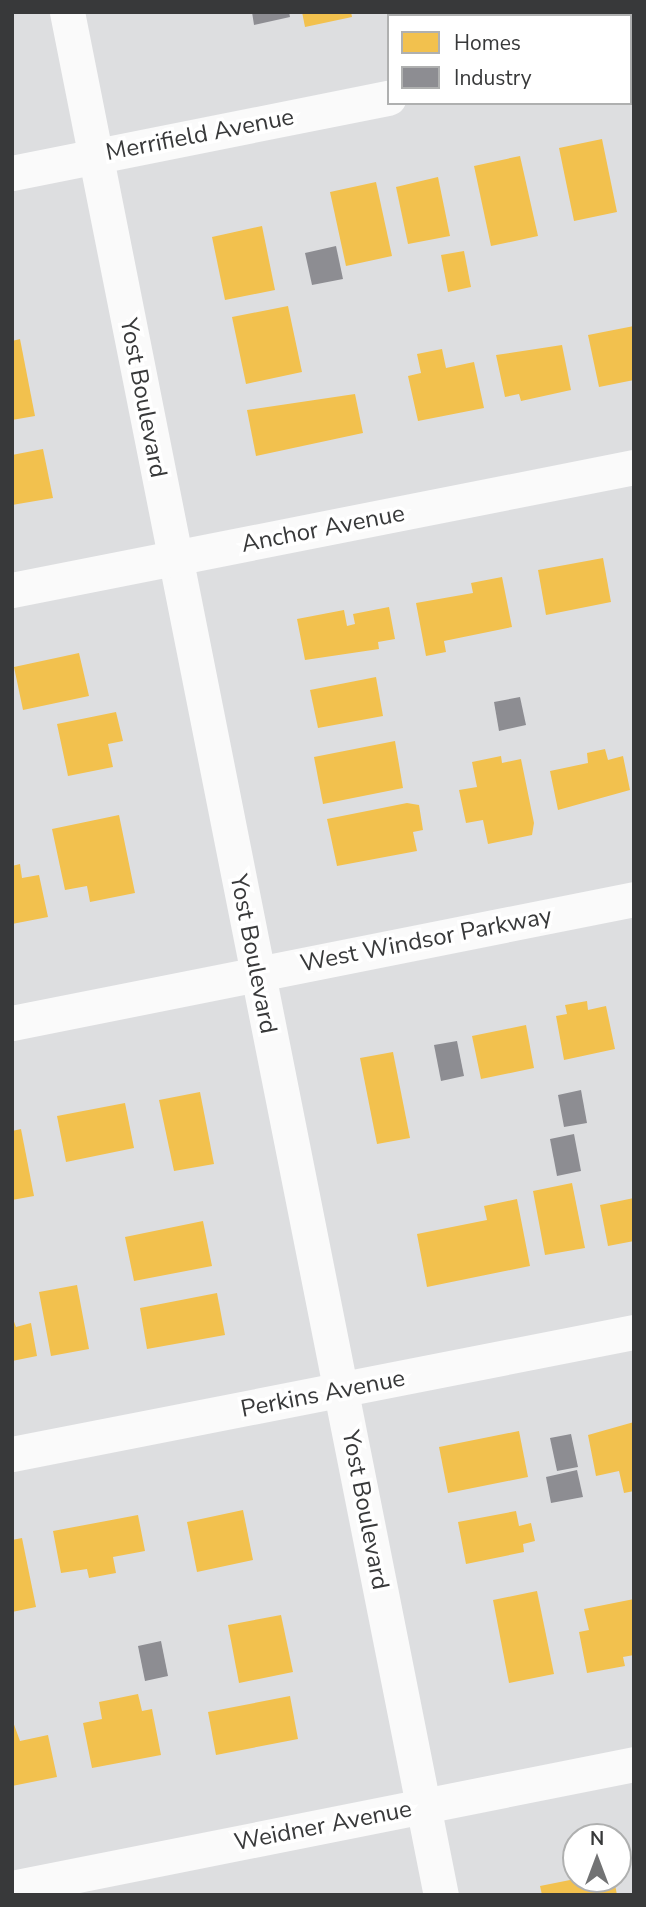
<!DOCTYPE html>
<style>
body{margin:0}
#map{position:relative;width:646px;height:1907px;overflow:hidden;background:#dddee0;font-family:"Nunito Sans",sans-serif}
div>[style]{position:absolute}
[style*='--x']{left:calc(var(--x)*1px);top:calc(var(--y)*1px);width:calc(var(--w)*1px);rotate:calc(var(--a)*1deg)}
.homes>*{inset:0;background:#f2c14e}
.industry>*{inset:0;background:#8d8d92}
.minor>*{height:35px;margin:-17.5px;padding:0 17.5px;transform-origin:17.5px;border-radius:17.5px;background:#fafafa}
span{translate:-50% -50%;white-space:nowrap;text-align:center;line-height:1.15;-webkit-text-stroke:7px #fff;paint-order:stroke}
.street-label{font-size:24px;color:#38393a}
.frame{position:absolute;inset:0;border:14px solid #38393a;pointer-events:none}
.legend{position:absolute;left:387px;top:14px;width:245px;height:91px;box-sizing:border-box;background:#fff;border:2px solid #afb0b0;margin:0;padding:9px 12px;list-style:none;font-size:21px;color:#38393a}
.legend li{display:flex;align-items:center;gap:14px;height:35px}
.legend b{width:35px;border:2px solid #afb0b0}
.north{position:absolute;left:562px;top:1823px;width:70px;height:70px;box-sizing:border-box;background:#fff;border:2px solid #afb0b0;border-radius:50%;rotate:0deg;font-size:19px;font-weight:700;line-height:28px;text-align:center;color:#38393a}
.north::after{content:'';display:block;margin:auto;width:24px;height:32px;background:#727374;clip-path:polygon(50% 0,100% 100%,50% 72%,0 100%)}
</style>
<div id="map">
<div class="homes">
<div style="clip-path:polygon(302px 12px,351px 12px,352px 17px,305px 27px)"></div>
<div style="clip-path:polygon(602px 139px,617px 212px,574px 221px,559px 148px)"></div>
<div style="clip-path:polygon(520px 156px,538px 236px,491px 246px,474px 166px)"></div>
<div style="clip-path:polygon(438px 177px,450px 236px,408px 244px,396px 187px)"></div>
<div style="clip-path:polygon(376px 182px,392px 256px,346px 266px,330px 192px)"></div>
<div style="clip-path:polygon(262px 226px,275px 290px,225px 300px,212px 237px)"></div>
<div style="clip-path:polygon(464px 251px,471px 287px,448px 292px,441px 255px)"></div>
<div style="clip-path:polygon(288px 306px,302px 372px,246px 384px,232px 317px)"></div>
<div style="clip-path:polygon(634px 326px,634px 380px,599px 387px,588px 335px)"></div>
<div style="clip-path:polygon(20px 339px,35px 416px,12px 420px,12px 341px)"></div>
<div style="clip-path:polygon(562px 345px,571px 390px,521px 401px,519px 394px,505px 397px,496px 355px)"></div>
<div style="clip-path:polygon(442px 349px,446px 368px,474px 362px,484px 408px,418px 421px,408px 376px,421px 373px,417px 354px)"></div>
<div style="clip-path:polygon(355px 394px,363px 433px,256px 456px,247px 410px)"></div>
<div style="clip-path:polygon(43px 449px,53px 498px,12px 505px,12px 455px)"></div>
<div style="clip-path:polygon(603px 558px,611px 602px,546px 615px,538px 570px)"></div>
<div style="clip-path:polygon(502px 577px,512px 627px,444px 641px,446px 652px,426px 656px,416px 603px,473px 593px,471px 583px)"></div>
<div style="clip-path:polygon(389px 607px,395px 639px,378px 642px,379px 649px,305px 660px,297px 619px,344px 610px,347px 626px,355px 624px,353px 614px)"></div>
<div style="clip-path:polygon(79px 653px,89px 696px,23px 710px,14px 667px)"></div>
<div style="clip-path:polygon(376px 677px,383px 716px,318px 728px,310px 690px)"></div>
<div style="clip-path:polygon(116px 712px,123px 741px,108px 744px,113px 767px,68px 776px,57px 724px)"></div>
<div style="clip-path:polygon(395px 741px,403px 788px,323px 804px,314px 757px)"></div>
<div style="clip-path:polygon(605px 749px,608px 760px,623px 756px,630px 790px,558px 810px,550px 771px,588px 763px,587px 753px)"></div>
<div style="clip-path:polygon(501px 756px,502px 763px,521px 759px,534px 823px,532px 835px,488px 844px,483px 820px,466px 823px,459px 790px,477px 787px,472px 762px)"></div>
<div style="clip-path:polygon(407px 803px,419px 805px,423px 830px,413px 832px,417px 851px,337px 866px,327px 819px)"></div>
<div style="clip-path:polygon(119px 815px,135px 893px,90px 902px,87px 886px,65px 890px,52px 829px)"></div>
<div style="clip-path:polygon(20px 864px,22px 878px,39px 875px,48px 917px,12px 924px,12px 866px)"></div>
<div style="clip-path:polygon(587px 1001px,588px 1010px,606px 1006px,615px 1049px,564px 1060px,556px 1016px,567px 1014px,565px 1005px)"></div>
<div style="clip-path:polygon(526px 1025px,534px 1068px,481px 1079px,472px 1036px)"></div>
<div style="clip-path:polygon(393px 1052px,410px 1138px,377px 1144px,360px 1058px)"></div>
<div style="clip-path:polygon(200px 1092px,214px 1164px,174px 1171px,159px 1100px)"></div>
<div style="clip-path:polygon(125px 1103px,134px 1148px,66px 1162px,57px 1116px)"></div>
<div style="clip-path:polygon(21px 1129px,34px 1196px,12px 1200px,12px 1131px)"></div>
<div style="clip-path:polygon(572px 1183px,585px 1248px,545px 1255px,533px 1191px)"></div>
<div style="clip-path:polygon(634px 1198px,634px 1241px,608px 1246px,600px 1205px)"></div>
<div style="clip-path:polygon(517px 1199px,530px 1266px,427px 1287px,417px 1234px,487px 1220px,484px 1206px)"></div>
<div style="clip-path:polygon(203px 1221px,212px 1266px,134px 1281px,125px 1237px)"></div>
<div style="clip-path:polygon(77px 1285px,89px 1349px,51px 1356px,39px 1292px)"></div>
<div style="clip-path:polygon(217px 1293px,225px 1335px,147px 1349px,140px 1308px)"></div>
<div style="clip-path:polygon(12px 1316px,16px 1327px,31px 1323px,37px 1356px,12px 1361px)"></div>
<div style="clip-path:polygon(634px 1422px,634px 1491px,624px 1493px,619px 1471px,596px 1476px,588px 1435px)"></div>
<div style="clip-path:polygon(519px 1431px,528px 1477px,448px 1493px,439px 1447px)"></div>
<div style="clip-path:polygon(243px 1510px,253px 1560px,197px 1572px,187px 1522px)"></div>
<div style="clip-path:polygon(516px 1511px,519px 1526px,531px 1523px,535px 1541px,523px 1544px,524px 1552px,466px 1564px,458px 1522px)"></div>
<div style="clip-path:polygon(138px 1515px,145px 1551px,113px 1557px,116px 1573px,89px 1578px,87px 1569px,61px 1573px,53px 1531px)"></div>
<div style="clip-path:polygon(22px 1538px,36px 1607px,12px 1612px,12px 1540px)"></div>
<div style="clip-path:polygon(537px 1591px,554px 1674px,509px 1683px,493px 1600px)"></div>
<div style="clip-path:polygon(634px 1599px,634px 1655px,623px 1657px,625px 1666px,587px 1673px,579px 1632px,589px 1630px,584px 1609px)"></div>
<div style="clip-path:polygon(281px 1615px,293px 1672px,239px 1683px,228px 1625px)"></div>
<div style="clip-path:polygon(138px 1694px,142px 1711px,152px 1709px,161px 1755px,92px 1768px,83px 1723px,102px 1719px,99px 1702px)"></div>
<div style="clip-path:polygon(290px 1696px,298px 1739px,216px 1755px,208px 1712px)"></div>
<div style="clip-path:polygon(12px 1719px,20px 1741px,48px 1735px,57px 1777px,12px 1786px)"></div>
<div style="clip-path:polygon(575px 1879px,614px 1879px,617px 1895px,542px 1895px,540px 1886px)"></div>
</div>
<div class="industry">
<div style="clip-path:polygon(252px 12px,289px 12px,290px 17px,254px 25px)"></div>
<div style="clip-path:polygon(336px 246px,343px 279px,312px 285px,305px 253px)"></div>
<div style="clip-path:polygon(520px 697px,526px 725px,499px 731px,494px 702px)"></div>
<div style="clip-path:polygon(457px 1041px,464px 1076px,441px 1081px,434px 1045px)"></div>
<div style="clip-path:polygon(581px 1090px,587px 1123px,564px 1127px,558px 1095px)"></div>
<div style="clip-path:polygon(574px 1134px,581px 1171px,557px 1176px,550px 1139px)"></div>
<div style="clip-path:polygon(571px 1434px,578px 1467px,557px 1471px,550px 1438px)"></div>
<div style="clip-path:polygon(577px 1470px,583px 1497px,551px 1503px,546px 1477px)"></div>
<div style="clip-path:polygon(161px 1641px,168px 1676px,145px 1681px,138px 1646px)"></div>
</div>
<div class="minor">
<div style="--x:67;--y:12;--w:1920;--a:78.77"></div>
<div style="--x:630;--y:51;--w:4;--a:-14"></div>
<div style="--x:12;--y:173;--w:384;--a:-11.3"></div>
<div style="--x:12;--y:590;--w:634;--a:-11.19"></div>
<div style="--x:12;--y:1023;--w:634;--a:-11.27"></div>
<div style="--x:12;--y:1454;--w:634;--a:-11.1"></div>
<div style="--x:12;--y:1888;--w:634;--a:-11.27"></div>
</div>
<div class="street-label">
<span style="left:200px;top:135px;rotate:-11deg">Merrifield Avenue</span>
<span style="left:143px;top:398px;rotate:79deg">Yost Boulevard</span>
<span style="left:323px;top:529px;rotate:-11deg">Anchor Avenue</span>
<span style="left:426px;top:940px;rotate:-11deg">West Windsor Parkway</span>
<span style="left:253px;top:954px;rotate:79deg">Yost Boulevard</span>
<span style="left:323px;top:1394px;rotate:-11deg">Perkins Avenue</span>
<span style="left:365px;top:1510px;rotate:79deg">Yost Boulevard</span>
<span style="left:323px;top:1826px;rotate:-11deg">Weidner Avenue</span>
</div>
<div class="frame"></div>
<ul class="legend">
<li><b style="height:19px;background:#f2c14e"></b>Homes</li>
<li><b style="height:19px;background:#8d8d92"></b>Industry</li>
</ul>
<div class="north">N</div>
</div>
